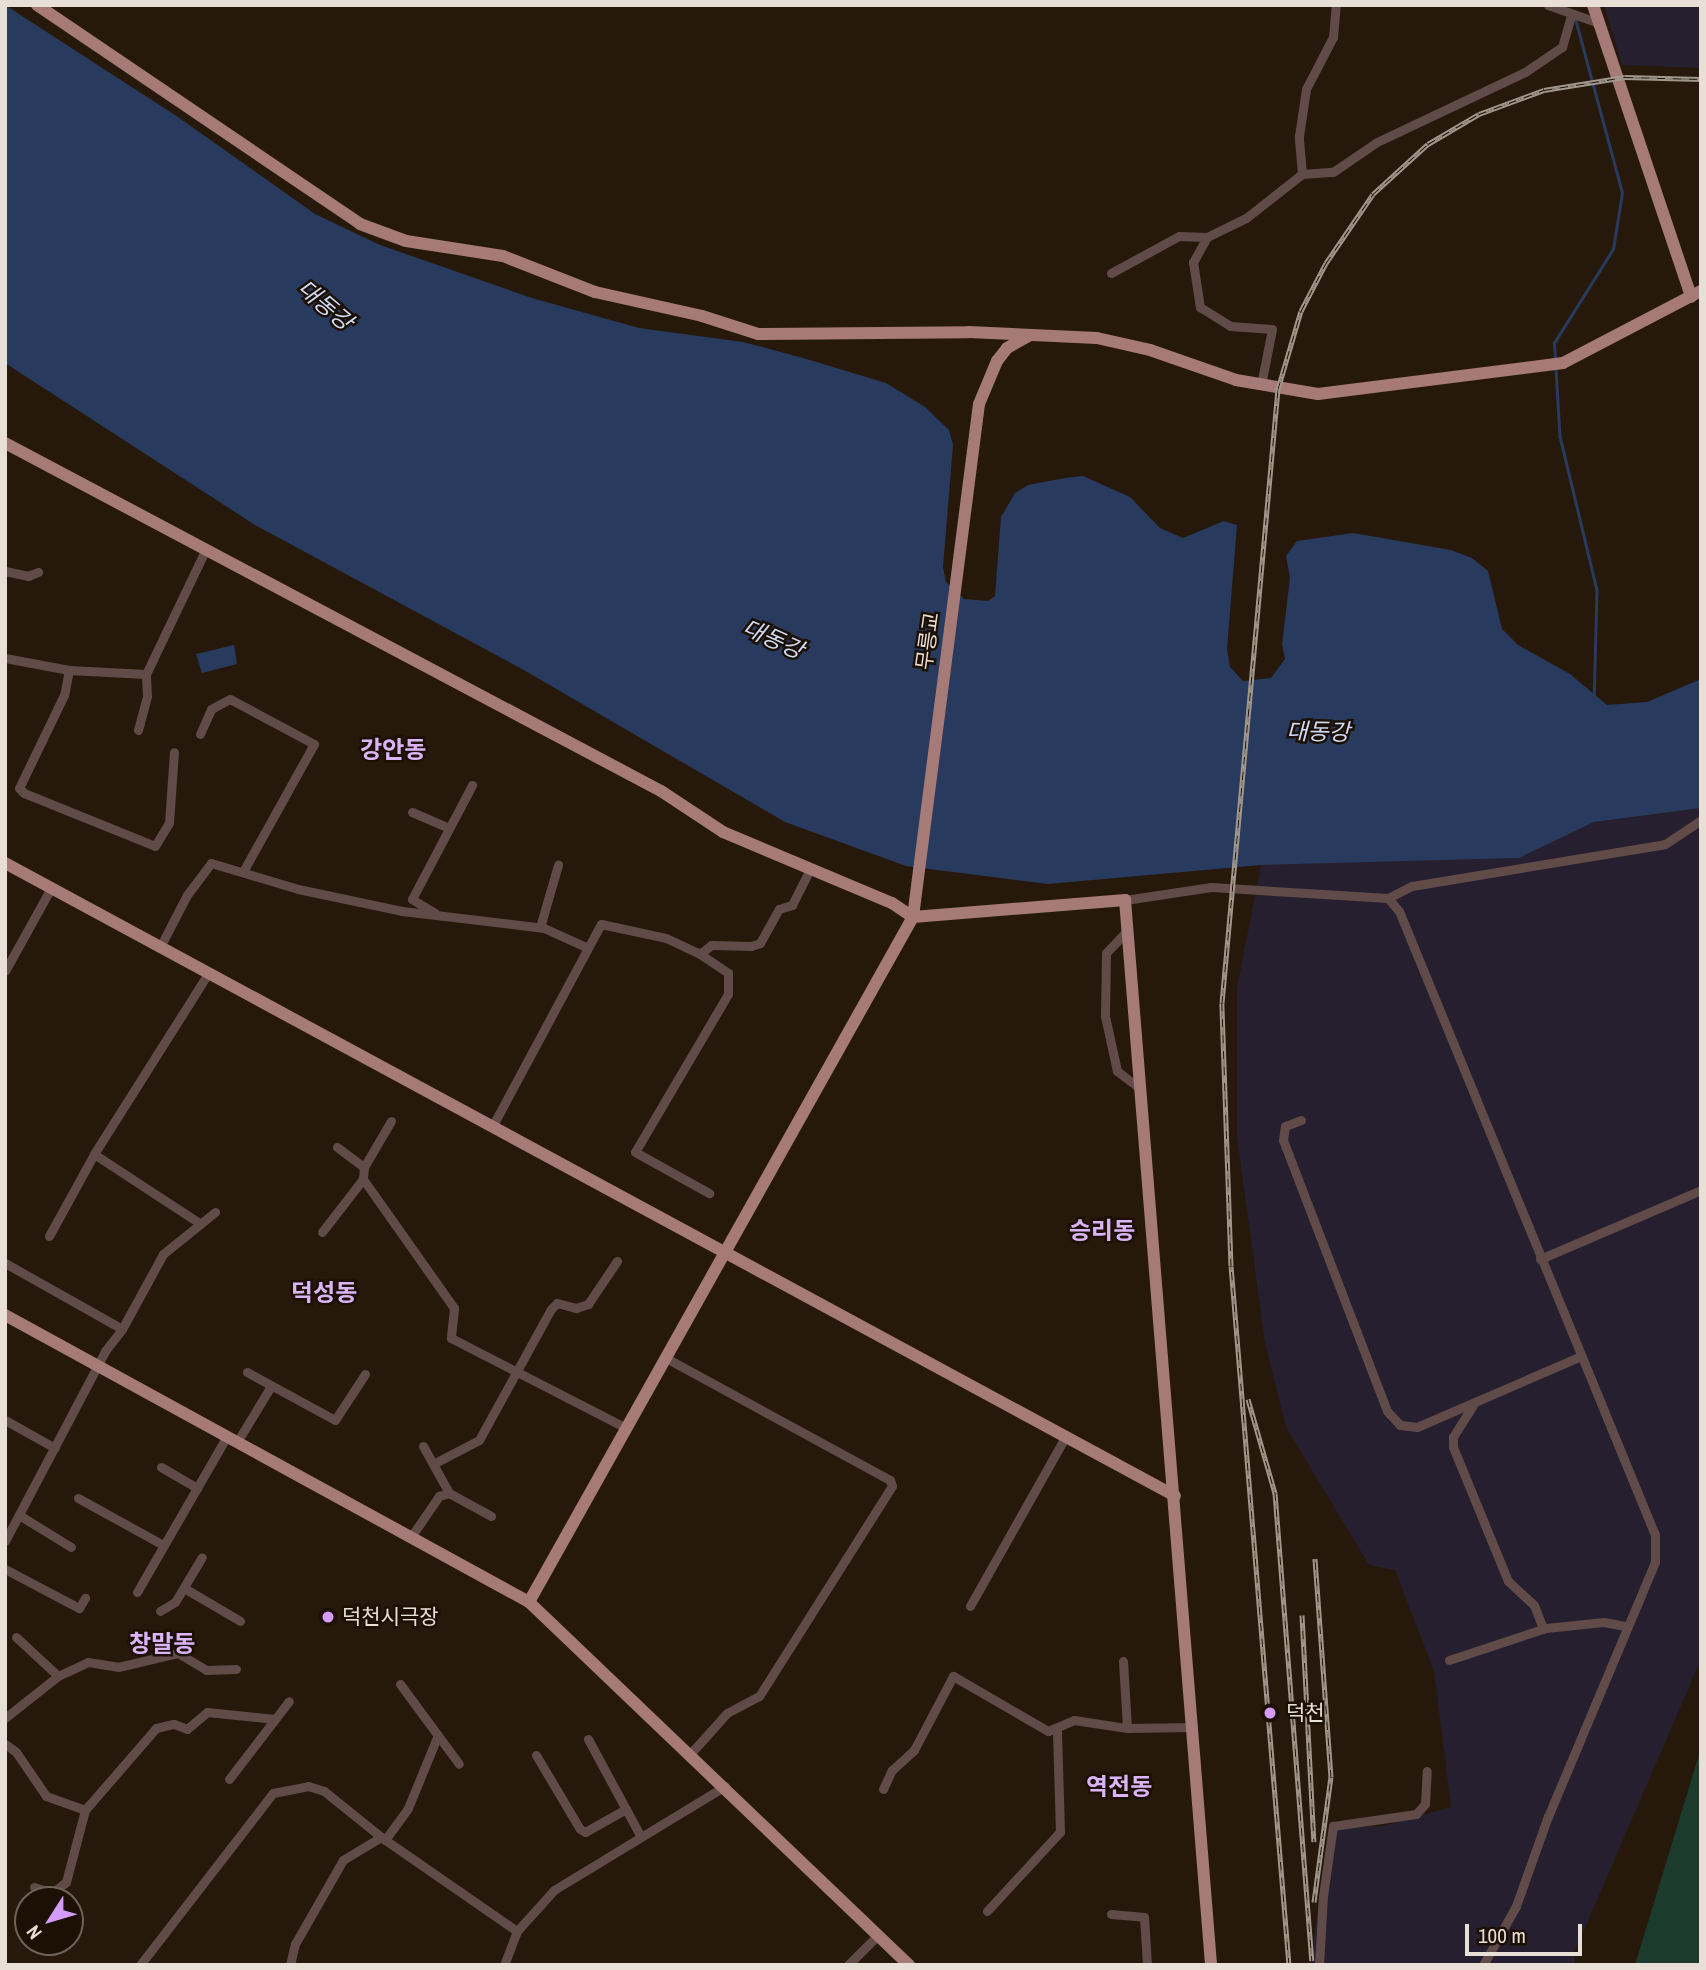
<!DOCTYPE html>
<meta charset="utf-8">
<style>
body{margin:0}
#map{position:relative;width:1706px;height:1970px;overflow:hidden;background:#26190b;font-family:"Archivo Narrow","Noto Sans KR",sans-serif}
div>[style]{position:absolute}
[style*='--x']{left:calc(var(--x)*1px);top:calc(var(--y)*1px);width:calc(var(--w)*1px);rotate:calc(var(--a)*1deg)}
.industrial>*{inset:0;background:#251f2f}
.green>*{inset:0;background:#1d3b2d}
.water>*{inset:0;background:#283a5d}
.stream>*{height:2.5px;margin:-1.25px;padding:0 1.25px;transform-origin:1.25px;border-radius:1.25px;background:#283a5d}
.minor>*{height:9px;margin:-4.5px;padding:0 4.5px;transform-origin:4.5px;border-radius:4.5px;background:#614b49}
.major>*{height:12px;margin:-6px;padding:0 6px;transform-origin:6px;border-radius:6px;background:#a67a76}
.rail>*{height:5px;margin-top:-2.5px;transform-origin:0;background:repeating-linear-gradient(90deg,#1c1004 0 8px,#a2978c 0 16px);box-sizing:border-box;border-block:2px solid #a2978c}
.dots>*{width:19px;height:19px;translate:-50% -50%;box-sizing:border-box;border:4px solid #1c1004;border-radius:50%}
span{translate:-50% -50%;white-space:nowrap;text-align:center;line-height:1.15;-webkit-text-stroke:5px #1c1004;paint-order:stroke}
.street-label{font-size:21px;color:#e8dfd6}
.poi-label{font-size:21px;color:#e8dfd6}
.left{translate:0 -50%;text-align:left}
.water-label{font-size:23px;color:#cedcf6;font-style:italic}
.quarter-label{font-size:24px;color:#dbb4f7;font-weight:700}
.frame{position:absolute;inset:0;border:7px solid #e8dfd6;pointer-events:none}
.north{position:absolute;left:14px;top:1886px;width:70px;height:70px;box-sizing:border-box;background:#1c1004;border:2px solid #6e6358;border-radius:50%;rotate:233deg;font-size:19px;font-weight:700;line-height:28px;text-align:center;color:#e8dfd6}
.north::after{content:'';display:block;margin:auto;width:24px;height:32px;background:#d59cfb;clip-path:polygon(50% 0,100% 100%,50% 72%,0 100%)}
.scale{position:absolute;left:1465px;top:1924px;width:117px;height:32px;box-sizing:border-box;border:4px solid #e8dfd6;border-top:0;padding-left:9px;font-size:21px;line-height:24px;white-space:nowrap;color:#e8dfd6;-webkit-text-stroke:5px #1c1004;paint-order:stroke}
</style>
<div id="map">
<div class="industrial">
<div style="clip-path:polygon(1604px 5px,1701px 5px,1701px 68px,1622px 65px)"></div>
<div style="clip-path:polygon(1701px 808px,1701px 1659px,1575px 1951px,1575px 1965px,1310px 1965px,1329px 1829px,1384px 1826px,1451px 1807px,1434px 1671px,1395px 1570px,1369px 1565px,1286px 1427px,1265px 1343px,1237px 1137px,1237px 988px,1261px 865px,1519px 858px,1594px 822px)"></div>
</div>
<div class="green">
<div style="clip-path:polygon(1701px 1748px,1701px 1965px,1635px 1965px)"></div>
</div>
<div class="water">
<div style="clip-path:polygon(5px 5px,178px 117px,315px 214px,380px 245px,532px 298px,639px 328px,743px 342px,803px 358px,886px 383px,925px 407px,949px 430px,953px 445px,943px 567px,946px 582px,964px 599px,988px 601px,995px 596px,1001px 517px,1015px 493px,1028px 485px,1065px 478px,1083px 476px,1130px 497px,1160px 528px,1183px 538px,1224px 521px,1237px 525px,1227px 649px,1230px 667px,1243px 681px,1271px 678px,1285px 659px,1282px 644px,1290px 578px,1286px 556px,1297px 541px,1353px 533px,1451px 550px,1472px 558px,1488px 571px,1502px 629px,1518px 645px,1570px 674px,1607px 705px,1647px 702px,1701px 679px,1701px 808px,1594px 822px,1519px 858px,1261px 865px,1048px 884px,906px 866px,785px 822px,522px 669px,255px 525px,5px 363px)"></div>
<div style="clip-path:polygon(234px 645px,237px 664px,202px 673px,196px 654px)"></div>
</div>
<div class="stream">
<div style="--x:1555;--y:359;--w:16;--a:-94"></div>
<div style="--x:1554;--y:343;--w:111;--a:-57.9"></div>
<div style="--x:1613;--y:249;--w:57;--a:-80.9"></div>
<div style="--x:1622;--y:193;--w:180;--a:-105.1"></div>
<div style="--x:1556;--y:369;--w:67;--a:86.6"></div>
<div style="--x:1560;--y:436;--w:158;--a:76.5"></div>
<div style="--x:1597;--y:590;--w:111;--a:91.5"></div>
</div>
<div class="minor">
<div style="--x:1548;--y:5;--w:54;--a:19.4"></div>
<div style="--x:1302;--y:174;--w:38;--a:-95"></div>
<div style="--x:1299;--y:136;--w:48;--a:-81.5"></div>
<div style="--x:1306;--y:89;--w:59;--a:-62.6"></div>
<div style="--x:1333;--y:37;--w:32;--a:-85"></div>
<div style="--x:1207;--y:237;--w:29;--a:119"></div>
<div style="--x:1193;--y:262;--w:46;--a:81.2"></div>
<div style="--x:1200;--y:307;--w:36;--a:32"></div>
<div style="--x:1230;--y:326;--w:42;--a:4.1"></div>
<div style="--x:1272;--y:329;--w:57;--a:101.1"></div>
<div style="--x:1111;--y:273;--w:77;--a:-28.6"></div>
<div style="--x:1179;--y:236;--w:28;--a:2"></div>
<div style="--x:1207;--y:237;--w:43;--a:-26"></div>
<div style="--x:1246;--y:218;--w:71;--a:-38.2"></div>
<div style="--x:1302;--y:174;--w:31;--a:-4"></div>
<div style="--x:1333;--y:172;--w:53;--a:-34.3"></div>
<div style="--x:1377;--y:142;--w:164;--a:-25.3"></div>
<div style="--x:1525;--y:72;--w:45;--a:-34"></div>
<div style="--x:1562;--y:47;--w:32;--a:-74"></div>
<div style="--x:5;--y:571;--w:24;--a:12"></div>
<div style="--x:28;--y:576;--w:11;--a:-22"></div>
<div style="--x:5;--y:658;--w:65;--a:10.6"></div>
<div style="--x:69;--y:670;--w:77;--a:3"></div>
<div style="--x:146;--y:674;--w:136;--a:-64.4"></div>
<div style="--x:69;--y:670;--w:25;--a:101"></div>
<div style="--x:64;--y:695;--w:103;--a:115.8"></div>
<div style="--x:19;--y:788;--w:7;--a:45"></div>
<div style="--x:24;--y:793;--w:141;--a:22"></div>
<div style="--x:155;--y:846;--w:27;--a:-59"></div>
<div style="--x:169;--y:823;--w:71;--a:-86"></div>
<div style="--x:138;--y:730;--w:35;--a:-75"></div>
<div style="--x:147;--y:696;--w:22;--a:-93"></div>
<div style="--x:200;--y:734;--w:27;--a:-66"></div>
<div style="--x:211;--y:709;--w:21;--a:-28"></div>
<div style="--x:230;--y:699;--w:95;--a:28.2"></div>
<div style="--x:314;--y:744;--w:144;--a:119.1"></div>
<div style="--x:412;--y:812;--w:40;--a:23.4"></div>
<div style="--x:1388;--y:898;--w:27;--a:-27"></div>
<div style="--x:1412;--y:886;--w:256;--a:-9.4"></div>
<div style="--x:1665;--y:844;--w:43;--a:-33.7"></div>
<div style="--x:1125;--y:900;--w:87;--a:-8.6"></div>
<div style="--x:1211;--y:887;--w:177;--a:3.6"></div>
<div style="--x:1388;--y:898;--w:17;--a:50"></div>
<div style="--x:1399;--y:911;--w:674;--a:67.69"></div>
<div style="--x:1655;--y:1535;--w:27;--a:90"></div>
<div style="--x:1655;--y:1562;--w:276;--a:112.8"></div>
<div style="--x:1548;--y:1816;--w:96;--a:109.6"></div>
<div style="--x:1516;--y:1906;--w:68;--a:119.2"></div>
<div style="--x:435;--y:913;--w:27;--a:-149"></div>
<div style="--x:412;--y:899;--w:129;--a:-62.2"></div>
<div style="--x:540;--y:927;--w:65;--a:-73.8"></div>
<div style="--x:1127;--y:931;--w:30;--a:134"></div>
<div style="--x:1106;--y:953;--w:63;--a:90.9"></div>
<div style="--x:1105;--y:1016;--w:56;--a:77.7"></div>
<div style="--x:1117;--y:1071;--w:30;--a:37"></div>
<div style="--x:160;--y:947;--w:59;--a:-62.6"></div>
<div style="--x:187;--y:895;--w:40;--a:-53"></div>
<div style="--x:211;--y:863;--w:91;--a:16.6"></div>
<div style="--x:298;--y:889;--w:106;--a:11.9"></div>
<div style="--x:402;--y:911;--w:143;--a:6.8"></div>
<div style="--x:544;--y:928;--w:48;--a:24.4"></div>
<div style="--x:700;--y:954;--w:34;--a:34"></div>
<div style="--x:728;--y:973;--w:21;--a:90"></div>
<div style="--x:728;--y:994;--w:183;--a:120.5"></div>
<div style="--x:635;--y:1152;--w:85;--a:29"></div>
<div style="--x:5;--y:971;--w:95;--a:-61"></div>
<div style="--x:1301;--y:1120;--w:17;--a:159"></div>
<div style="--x:1285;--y:1126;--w:14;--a:98"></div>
<div style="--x:1283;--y:1140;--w:290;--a:69"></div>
<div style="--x:1387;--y:1411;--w:19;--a:47"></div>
<div style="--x:1400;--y:1425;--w:17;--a:7"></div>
<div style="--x:1417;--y:1427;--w:176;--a:-23.4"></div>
<div style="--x:391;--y:1121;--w:53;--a:120.4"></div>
<div style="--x:364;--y:1167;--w:12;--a:95"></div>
<div style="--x:363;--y:1179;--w:158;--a:54.8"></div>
<div style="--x:454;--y:1308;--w:30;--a:96"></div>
<div style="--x:451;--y:1338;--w:197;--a:27.2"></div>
<div style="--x:492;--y:1127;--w:230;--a:-61.8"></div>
<div style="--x:601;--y:924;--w:66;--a:12.2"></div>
<div style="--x:666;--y:938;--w:38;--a:25"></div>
<div style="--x:700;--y:954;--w:14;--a:-39"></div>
<div style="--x:711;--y:945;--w:40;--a:1.4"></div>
<div style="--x:751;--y:946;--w:9;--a:-18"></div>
<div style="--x:760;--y:943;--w:39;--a:-61"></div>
<div style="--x:779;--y:909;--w:14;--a:-17"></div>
<div style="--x:792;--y:905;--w:40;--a:-63.4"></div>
<div style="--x:337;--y:1147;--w:34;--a:37"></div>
<div style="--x:94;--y:1154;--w:213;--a:-57.7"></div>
<div style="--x:322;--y:1232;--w:67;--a:-52.3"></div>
<div style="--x:49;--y:1236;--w:94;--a:-61.2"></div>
<div style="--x:94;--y:1154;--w:124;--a:33.2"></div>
<div style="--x:1540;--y:1259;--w:175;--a:-23.2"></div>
<div style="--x:5;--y:1263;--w:134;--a:29.4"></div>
<div style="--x:666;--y:1358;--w:255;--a:28.6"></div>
<div style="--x:890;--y:1480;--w:6;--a:72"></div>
<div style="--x:892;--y:1486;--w:249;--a:122.3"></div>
<div style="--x:759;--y:1696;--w:36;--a:152"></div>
<div style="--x:727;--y:1713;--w:54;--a:132"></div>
<div style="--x:247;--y:1372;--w:100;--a:28.6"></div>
<div style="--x:335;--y:1420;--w:55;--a:-56.9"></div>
<div style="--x:1473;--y:1405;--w:38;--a:122"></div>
<div style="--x:1453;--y:1437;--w:10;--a:90"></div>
<div style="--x:1453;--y:1447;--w:145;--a:67.7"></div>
<div style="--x:1508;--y:1581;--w:35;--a:43"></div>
<div style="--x:1534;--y:1605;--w:25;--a:69"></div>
<div style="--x:5;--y:1420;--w:57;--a:29.2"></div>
<div style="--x:237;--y:1442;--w:66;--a:-58.7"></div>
<div style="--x:423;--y:1446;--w:54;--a:61"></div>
<div style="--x:433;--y:1464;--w:52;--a:-27.6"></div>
<div style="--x:479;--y:1440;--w:149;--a:-61.2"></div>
<div style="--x:551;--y:1309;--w:8;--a:-45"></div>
<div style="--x:557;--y:1303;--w:20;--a:15"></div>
<div style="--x:576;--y:1308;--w:13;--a:-18"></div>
<div style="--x:588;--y:1304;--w:52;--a:-56"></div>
<div style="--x:161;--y:1467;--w:42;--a:30.3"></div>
<div style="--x:78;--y:1498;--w:97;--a:28.9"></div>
<div style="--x:19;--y:1515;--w:61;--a:31.6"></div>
<div style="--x:411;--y:1537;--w:50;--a:-55.7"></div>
<div style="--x:439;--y:1496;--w:10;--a:-17"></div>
<div style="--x:449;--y:1493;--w:48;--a:28.7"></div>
<div style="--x:5;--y:1541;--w:215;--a:-62.2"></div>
<div style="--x:105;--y:1351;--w:28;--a:-52"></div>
<div style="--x:122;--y:1329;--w:85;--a:-61.3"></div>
<div style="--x:163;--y:1254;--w:67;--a:-38.9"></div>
<div style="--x:5;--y:1569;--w:84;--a:27.8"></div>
<div style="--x:79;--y:1608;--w:12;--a:-59"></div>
<div style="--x:184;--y:1588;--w:65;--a:30.5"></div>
<div style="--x:137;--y:1592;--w:180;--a:-60"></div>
<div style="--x:970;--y:1606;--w:192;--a:-60.6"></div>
<div style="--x:160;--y:1611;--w:17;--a:-31"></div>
<div style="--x:175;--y:1602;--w:52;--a:-59"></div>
<div style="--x:16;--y:1637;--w:57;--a:42.9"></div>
<div style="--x:1449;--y:1660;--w:102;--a:-18.3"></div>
<div style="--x:1546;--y:1628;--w:58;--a:-5.9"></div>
<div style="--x:1604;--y:1622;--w:21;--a:11"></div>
<div style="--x:1123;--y:1661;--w:67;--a:86.6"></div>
<div style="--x:400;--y:1684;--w:99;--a:53.6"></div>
<div style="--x:5;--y:1718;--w:68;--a:-38.4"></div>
<div style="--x:58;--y:1676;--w:33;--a:-25"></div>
<div style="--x:88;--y:1662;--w:30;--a:9"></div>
<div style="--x:118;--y:1667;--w:62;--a:-13.1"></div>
<div style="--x:178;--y:1653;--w:33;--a:31"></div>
<div style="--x:206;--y:1670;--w:30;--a:-2"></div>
<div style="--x:588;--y:1739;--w:111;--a:61.6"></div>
<div style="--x:5;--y:1744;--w:14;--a:36"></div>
<div style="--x:16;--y:1752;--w:53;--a:55.7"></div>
<div style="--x:46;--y:1796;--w:41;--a:19.7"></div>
<div style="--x:536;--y:1755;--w:86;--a:59.3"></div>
<div style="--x:580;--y:1829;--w:6;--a:31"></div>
<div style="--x:585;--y:1832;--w:47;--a:-29.3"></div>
<div style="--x:229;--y:1779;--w:98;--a:-52.4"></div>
<div style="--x:883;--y:1789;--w:21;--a:-65"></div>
<div style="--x:892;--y:1770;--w:30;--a:-42"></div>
<div style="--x:914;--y:1750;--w:84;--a:-62.2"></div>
<div style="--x:953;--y:1676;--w:110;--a:30.1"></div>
<div style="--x:1048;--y:1731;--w:28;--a:-23"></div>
<div style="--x:1074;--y:1720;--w:54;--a:8.6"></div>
<div style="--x:1127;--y:1728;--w:66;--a:-0.9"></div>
<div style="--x:385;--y:1840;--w:39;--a:-54"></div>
<div style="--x:408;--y:1808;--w:79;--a:-67.7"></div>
<div style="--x:34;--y:1887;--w:19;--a:18"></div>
<div style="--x:52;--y:1893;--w:18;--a:-38"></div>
<div style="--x:66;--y:1882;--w:74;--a:-75.2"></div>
<div style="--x:85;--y:1810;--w:108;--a:-49.1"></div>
<div style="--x:156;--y:1728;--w:18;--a:-13"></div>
<div style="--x:174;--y:1724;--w:14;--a:21"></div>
<div style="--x:187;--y:1729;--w:26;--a:-40"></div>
<div style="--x:207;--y:1712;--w:68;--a:5.9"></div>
<div style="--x:987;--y:1911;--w:108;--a:-47.3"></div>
<div style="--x:1060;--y:1832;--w:103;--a:-91.7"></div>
<div style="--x:1111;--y:1914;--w:33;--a:5"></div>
<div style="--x:1144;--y:1917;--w:48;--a:86.4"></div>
<div style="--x:140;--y:1965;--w:217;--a:-52.3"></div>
<div style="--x:273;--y:1793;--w:36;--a:-11"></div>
<div style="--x:308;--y:1786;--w:17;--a:17"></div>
<div style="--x:324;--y:1791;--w:73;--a:38.9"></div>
<div style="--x:381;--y:1837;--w:165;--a:34.7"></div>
<div style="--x:290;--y:1965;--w:22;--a:-77"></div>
<div style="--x:295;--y:1944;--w:97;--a:-60.3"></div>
<div style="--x:343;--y:1860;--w:44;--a:-31.2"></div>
<div style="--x:504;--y:1965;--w:36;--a:-69"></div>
<div style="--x:517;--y:1931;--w:55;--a:-47.9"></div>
<div style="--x:554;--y:1890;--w:200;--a:-31.3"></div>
<div style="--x:848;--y:1965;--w:42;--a:-45"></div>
<div style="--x:1319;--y:1965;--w:69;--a:-86.7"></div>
<div style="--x:1323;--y:1896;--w:71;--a:-81.9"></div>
<div style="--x:1333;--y:1826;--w:84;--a:-8.2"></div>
<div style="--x:1416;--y:1814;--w:13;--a:-48"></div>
<div style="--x:1425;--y:1804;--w:33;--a:-87"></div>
</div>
<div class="major">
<div style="--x:37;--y:5;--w:390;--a:34.1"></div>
<div style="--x:360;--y:224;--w:49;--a:20.3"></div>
<div style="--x:406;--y:241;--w:98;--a:8.8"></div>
<div style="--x:503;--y:256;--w:99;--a:21.4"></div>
<div style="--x:595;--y:292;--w:110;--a:12.6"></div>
<div style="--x:702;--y:316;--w:59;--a:17.8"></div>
<div style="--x:758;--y:334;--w:211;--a:-0.5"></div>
<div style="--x:969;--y:332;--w:128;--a:2.7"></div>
<div style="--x:1097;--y:338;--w:54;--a:12.8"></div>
<div style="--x:1150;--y:350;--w:91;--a:19.2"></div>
<div style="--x:1236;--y:380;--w:83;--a:9.7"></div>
<div style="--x:1318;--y:394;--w:247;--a:-7.2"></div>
<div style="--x:1563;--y:363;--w:156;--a:-27.6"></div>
<div style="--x:1593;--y:5;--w:308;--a:71.4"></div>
<div style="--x:5;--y:443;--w:743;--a:27.95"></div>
<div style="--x:661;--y:791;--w:74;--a:33.5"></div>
<div style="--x:723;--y:832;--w:183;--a:22.8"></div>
<div style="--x:892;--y:903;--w:25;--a:34"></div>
<div style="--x:913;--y:917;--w:213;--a:-4.6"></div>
<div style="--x:1125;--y:900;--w:1068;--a:85.38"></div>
<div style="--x:5;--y:863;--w:1330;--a:28.41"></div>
<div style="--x:5;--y:1315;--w:597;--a:28.71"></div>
<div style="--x:529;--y:1602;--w:526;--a:43.69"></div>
<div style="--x:529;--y:1602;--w:785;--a:-60.73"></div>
<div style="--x:913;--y:917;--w:517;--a:-82.67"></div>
<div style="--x:979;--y:404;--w:47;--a:-67.3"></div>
<div style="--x:997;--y:361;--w:16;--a:-52"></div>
<div style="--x:1007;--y:348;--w:23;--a:-29"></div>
</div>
<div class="rail">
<div style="--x:1248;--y:1399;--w:98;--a:74"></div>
<div style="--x:1275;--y:1493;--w:469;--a:85.5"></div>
<div style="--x:1302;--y:1615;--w:227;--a:87"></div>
<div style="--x:1314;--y:1902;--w:126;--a:-82.3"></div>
<div style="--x:1331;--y:1777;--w:219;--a:-94.2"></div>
<div style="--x:1289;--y:1965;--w:701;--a:-94.74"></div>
<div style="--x:1231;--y:1266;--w:263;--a:-92"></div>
<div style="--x:1222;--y:1003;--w:617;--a:-84.79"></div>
<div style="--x:1278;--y:389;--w:81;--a:-73.6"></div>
<div style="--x:1301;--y:311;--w:54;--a:-62.5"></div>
<div style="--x:1326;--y:263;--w:83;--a:-55.7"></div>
<div style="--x:1373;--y:194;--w:74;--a:-42.3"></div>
<div style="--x:1428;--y:144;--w:59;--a:-30.5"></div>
<div style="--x:1479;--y:114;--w:69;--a:-20.3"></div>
<div style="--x:1544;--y:90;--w:82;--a:-9.1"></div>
<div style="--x:1625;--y:77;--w:76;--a:1.5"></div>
</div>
<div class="dots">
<div style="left:328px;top:1617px;background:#d59cfb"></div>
<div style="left:1270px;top:1713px;background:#d59cfb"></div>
</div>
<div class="street-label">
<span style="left:928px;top:641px;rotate:-82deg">무릉교</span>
</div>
<div class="poi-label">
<span class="left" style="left:342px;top:1617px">덕천시극장</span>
<span class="left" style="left:1286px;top:1713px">덕천</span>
</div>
<div class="water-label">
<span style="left:325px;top:305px;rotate:40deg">대동강</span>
<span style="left:773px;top:639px;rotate:24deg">대동강</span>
<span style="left:1318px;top:732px;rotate:1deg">대동강</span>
</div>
<div class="quarter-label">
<span style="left:393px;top:750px">강안동</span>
<span style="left:1102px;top:1231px">승리동</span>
<span style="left:324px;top:1293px">덕성동</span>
<span style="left:162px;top:1644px">창말동</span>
<span style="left:1119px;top:1787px">역전동</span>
</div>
<div class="frame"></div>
<div class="north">N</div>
<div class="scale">100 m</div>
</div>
